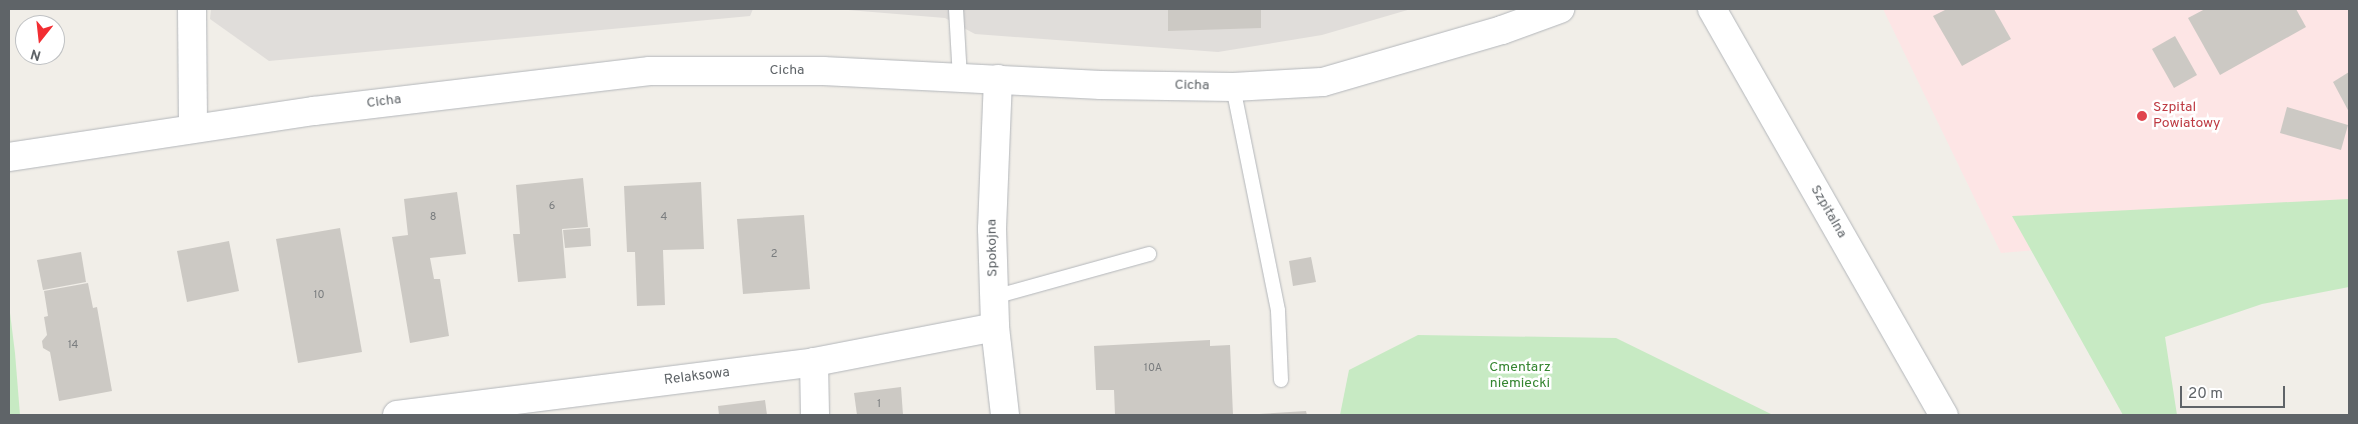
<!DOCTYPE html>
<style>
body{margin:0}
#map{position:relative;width:2358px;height:424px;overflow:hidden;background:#f1eee8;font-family:Overpass,sans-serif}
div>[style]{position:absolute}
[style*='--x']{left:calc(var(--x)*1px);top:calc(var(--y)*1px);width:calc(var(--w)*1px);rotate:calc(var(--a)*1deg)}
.industrial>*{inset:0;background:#e0ddda}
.medical>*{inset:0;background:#fde5e5}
.green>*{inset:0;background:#c7eac3}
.building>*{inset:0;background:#ccc9c4}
.roads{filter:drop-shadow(0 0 1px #b3b6ba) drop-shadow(0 0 1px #b3b6ba)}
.lane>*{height:14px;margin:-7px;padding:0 7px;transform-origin:7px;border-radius:7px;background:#fff}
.street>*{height:28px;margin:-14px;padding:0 14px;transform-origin:14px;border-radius:14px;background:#fff}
.secondary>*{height:28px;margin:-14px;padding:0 14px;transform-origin:14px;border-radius:14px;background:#fff}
.dots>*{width:14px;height:14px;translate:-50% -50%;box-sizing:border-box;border:2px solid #fff;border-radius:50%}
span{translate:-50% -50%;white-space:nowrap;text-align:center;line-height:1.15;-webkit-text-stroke:5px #fff;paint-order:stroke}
.number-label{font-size:11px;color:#7a7d7f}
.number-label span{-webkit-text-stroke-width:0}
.street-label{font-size:14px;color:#5f6468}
.health-label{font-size:14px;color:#be3a42}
.left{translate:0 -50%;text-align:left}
.park-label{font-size:14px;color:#358530}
.frame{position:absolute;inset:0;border:10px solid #5f6468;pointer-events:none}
.north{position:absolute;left:15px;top:15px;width:50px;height:50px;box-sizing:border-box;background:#fff;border:1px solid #bfc1c3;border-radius:50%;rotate:196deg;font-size:14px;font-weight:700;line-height:20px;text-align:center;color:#5f6468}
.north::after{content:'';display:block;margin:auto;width:18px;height:22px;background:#f22d32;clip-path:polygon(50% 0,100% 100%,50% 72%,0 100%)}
.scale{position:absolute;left:2180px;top:386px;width:105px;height:22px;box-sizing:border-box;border:2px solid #5f6468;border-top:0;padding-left:6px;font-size:15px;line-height:18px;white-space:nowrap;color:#5f6468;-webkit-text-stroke:4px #fff;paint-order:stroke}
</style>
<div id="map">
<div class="industrial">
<div style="clip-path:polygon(211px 9px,753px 9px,750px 16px,269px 61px,210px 19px)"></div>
<div style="clip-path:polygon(836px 9px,1411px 9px,1322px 35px,1218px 52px,975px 34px,945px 18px)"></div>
</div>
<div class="medical">
<div style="clip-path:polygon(1883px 9px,2349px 9px,2349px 223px,2001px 253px)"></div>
</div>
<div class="green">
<div style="clip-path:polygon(2349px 199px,2349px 287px,2262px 304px,2165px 337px,2177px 415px,2123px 415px,2012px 216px)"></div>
<div style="clip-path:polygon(9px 305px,15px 353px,20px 415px,9px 415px)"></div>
<div style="clip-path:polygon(1418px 335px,1616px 338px,1773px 415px,1340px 415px,1349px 370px)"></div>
</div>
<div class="building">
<div style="clip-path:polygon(1168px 9px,1261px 9px,1261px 28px,1168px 31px)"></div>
<div style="clip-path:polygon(1947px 9px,1994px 9px,2011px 39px,1962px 66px,1933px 16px)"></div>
<div style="clip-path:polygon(2205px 9px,2296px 9px,2306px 27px,2220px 75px,2188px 18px)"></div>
<div style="clip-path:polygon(2175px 36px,2197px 75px,2174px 88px,2152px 49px)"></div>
<div style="clip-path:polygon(2349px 72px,2349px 112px,2333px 82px)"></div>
<div style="clip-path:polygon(2287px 107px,2348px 125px,2341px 150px,2280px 133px)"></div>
<div style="clip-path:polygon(583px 178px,588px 227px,562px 229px,566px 278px,518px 282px,513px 234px,520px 234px,516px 185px)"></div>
<div style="clip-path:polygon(701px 182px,704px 249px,663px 250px,665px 305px,637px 306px,635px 252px,627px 252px,624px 186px)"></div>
<div style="clip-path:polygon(457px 192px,466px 254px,430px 258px,434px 279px,440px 279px,449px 336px,410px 343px,392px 237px,408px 235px,404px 199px)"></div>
<div style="clip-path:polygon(804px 215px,810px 289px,743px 294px,737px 219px)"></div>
<div style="clip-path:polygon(340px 228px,362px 352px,298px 363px,276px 239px)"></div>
<div style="clip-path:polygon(590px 228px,591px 246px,565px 248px,563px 230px)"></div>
<div style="clip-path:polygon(229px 241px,239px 291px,187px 302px,177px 251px)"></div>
<div style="clip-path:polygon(81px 252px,86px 282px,43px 290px,37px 260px)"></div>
<div style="clip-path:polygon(1311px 257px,1316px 282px,1293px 286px,1289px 261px)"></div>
<div style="clip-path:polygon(88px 283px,93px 308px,97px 307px,112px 391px,59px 401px,50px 352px,43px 348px,42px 341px,47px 335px,44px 317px,48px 316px,44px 291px)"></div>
<div style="clip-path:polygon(1210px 340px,1210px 346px,1230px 345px,1233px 415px,1115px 415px,1114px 390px,1096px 390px,1094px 346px)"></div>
<div style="clip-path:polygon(901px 387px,903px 415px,857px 415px,854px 393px)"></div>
<div style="clip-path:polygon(765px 400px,767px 415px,719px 415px,718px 406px)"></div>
<div style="clip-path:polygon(1306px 411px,1307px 415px,1259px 415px,1259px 414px)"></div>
</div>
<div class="roads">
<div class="lane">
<div style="--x:956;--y:9;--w:69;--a:86.7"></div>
<div style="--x:1233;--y:87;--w:228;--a:78.6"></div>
<div style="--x:1278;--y:311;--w:69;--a:87.5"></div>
<div style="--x:994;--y:297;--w:161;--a:-15.5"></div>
</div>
<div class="street">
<div style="--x:192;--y:9;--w:119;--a:89.5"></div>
<div style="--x:1712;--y:9;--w:468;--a:60.3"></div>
<div style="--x:998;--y:79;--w:150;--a:92.3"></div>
<div style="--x:992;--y:229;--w:98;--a:88.2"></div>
<div style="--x:995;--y:327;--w:89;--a:83.5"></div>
<div style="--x:814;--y:362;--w:53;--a:88.9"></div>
<div style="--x:397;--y:415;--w:420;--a:-7.2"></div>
<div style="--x:814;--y:362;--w:184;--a:-10.9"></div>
</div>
<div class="secondary">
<div style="--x:9;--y:157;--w:308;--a:-8.6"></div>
<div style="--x:314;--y:111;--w:338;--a:-6.8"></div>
<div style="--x:650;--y:71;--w:173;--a:0"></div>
<div style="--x:823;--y:71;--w:278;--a:2.9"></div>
<div style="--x:1101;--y:85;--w:132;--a:0.9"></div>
<div style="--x:1233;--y:87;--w:90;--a:-3.2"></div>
<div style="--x:1323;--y:82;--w:186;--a:-16.2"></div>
<div style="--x:1502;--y:30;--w:62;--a:-19.9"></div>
</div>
</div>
<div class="dots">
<div style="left:2142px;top:116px;background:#e0444e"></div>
</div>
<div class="number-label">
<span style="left:552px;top:206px">6</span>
<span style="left:433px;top:217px">8</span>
<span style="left:664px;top:217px">4</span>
<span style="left:774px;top:254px">2</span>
<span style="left:319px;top:295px">10</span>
<span style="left:73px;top:345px">14</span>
<span style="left:1153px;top:368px">10A</span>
<span style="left:879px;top:404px">1</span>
</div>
<div class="street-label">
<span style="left:787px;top:71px">Cicha</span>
<span style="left:1192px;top:86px;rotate:1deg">Cicha</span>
<span style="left:384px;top:102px;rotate:-7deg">Cicha</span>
<span style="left:1828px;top:212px;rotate:60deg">Szpitalna</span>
<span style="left:993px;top:248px;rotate:-91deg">Spokojna</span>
<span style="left:697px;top:377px;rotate:-7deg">Relaksowa</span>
</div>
<div class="health-label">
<span class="left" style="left:2153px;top:116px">Szpital<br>Powiatowy</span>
</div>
<div class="park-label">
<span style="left:1520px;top:376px">Cmentarz<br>niemiecki</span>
</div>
<div class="frame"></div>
<div class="north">N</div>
<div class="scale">20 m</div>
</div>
